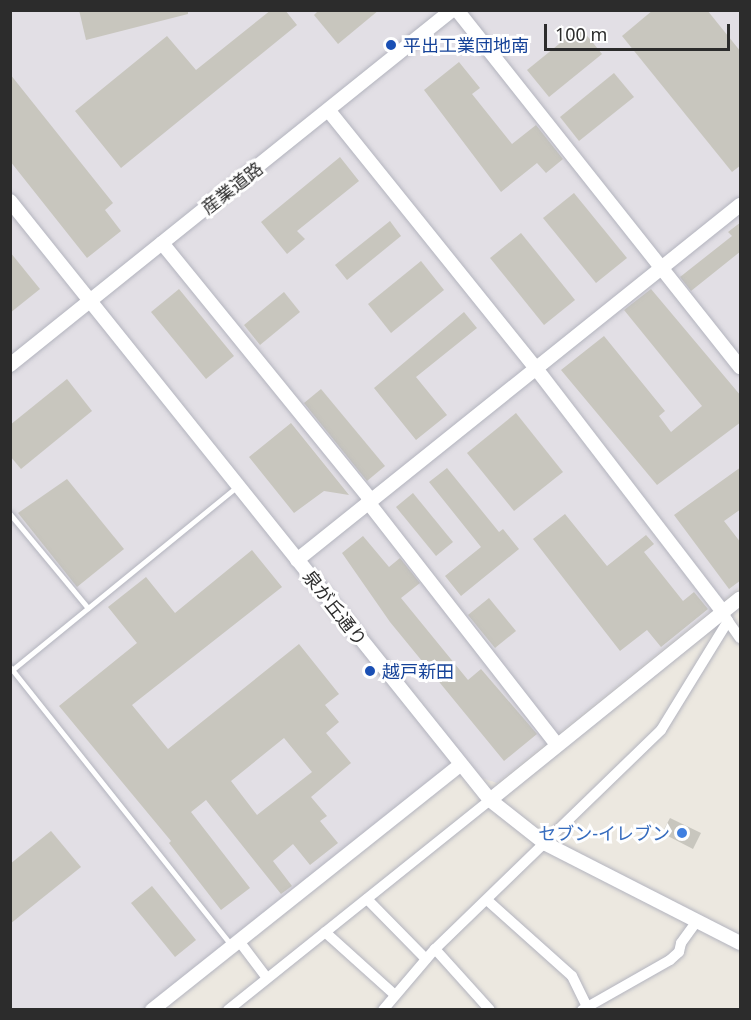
<!DOCTYPE html>
<meta charset="utf-8">
<style>
body{margin:0}
#map{position:relative;width:751px;height:1020px;overflow:hidden;background:#ece8e0;font-family:"Noto Sans","Noto Sans JP",sans-serif}
div>[style]{position:absolute}
[style*='--x']{left:calc(var(--x)*1px);top:calc(var(--y)*1px);width:calc(var(--w)*1px);rotate:calc(var(--a)*1deg)}
.industrial>*{inset:0;background:#e2dfe5}
.building>*{inset:0;background:#c8c6be}
.roads{filter:drop-shadow(0 0 2px #b3b4be) drop-shadow(0 0 2px #b3b4be)}
.lane>*{height:5px;margin:-2.5px;padding:0 2.5px;transform-origin:2.5px;border-radius:2.5px;background:#fff}
.street>*{height:10px;margin:-5px;padding:0 5px;transform-origin:5px;border-radius:5px;background:#fff}
.secondary>*{height:14px;margin:-7px;padding:0 7px;transform-origin:7px;border-radius:7px;background:#fff}
.dots>*{width:16px;height:16px;translate:-50% -50%;box-sizing:border-box;border:3px solid #fff;border-radius:50%}
span{translate:-50% -50%;white-space:nowrap;text-align:center;line-height:1.15;-webkit-text-stroke:6px #fff;paint-order:stroke}
.transit-label{font-size:18px;color:#164399}
.left{translate:0 -50%;text-align:left}
.street-label{font-size:18px;color:#2c2c2c}
.shop-label{font-size:18px;color:#366cbe}
.right{translate:-100% -50%;text-align:right}
.frame{position:absolute;inset:0;border:12px solid #2c2c2c;pointer-events:none}
.scale{position:absolute;left:544px;top:24px;width:186px;height:27px;box-sizing:border-box;border:3px solid #2c2c2c;border-top:0;padding-left:8px;font-size:18px;line-height:21px;white-space:nowrap;color:#2c2c2c;-webkit-text-stroke:4px #fff;paint-order:stroke}
</style>
<div id="map">
<div class="industrial">
<div style="clip-path:polygon(10px 11px,740px 11px,740px 587px,497px 783px,482px 778px,464px 756px,144px 1009px,11px 1009px)"></div>
</div>
<div class="building">
<div style="clip-path:polygon(79px 10px,188px 10px,188px 14px,86px 40px)"></div>
<div style="clip-path:polygon(271px 10px,285px 10px,297px 25px,121px 168px,75px 111px,167px 36px,196px 70px)"></div>
<div style="clip-path:polygon(319px 10px,379px 10px,338px 44px,314px 15px)"></div>
<div style="clip-path:polygon(653px 10px,707px 10px,741px 52px,741px 165px,732px 172px,622px 36px)"></div>
<div style="clip-path:polygon(580px 27px,602px 54px,549px 97px,527px 70px)"></div>
<div style="clip-path:polygon(459px 62px,480px 88px,472px 94px,512px 144px,536px 125px,563px 159px,546px 173px,537px 163px,501px 192px,424px 90px)"></div>
<div style="clip-path:polygon(614px 73px,634px 97px,579px 141px,560px 117px)"></div>
<div style="clip-path:polygon(10px 74px,113px 203px,105px 210px,121px 231px,87px 258px,10px 161px)"></div>
<div style="clip-path:polygon(340px 157px,359px 181px,297px 231px,305px 239px,287px 254px,261px 222px)"></div>
<div style="clip-path:polygon(574px 193px,627px 258px,596px 283px,543px 218px)"></div>
<div style="clip-path:polygon(390px 221px,401px 236px,347px 280px,335px 265px)"></div>
<div style="clip-path:polygon(741px 222px,741px 251px,691px 291px,680px 277px,732px 236px,728px 232px)"></div>
<div style="clip-path:polygon(521px 233px,575px 300px,544px 325px,490px 258px)"></div>
<div style="clip-path:polygon(10px 252px,40px 289px,10px 313px)"></div>
<div style="clip-path:polygon(421px 261px,444px 290px,391px 333px,368px 304px)"></div>
<div style="clip-path:polygon(179px 289px,234px 356px,206px 379px,151px 312px)"></div>
<div style="clip-path:polygon(651px 289px,741px 396px,741px 422px,657px 485px,561px 370px,604px 336px,665px 411px,659px 416px,671px 432px,702px 406px,624px 310px)"></div>
<div style="clip-path:polygon(284px 292px,300px 312px,260px 345px,244px 325px)"></div>
<div style="clip-path:polygon(464px 312px,477px 328px,416px 377px,447px 415px,416px 440px,374px 388px)"></div>
<div style="clip-path:polygon(67px 379px,92px 411px,21px 469px,10px 456px,10px 425px)"></div>
<div style="clip-path:polygon(321px 389px,385px 466px,367px 481px,304px 403px)"></div>
<div style="clip-path:polygon(516px 413px,563px 472px,514px 511px,467px 453px)"></div>
<div style="clip-path:polygon(291px 423px,349px 495px,324px 491px,294px 513px,249px 457px)"></div>
<div style="clip-path:polygon(741px 467px,741px 509px,724px 521px,741px 543px,741px 580px,729px 589px,674px 515px)"></div>
<div style="clip-path:polygon(447px 468px,499px 532px,503px 529px,519px 549px,461px 596px,445px 576px,481px 547px,429px 482px)"></div>
<div style="clip-path:polygon(67px 479px,124px 549px,77px 587px,18px 513px)"></div>
<div style="clip-path:polygon(413px 493px,453px 542px,436px 556px,396px 507px)"></div>
<div style="clip-path:polygon(565px 514px,607px 566px,646px 535px,654px 544px,644px 552px,683px 601px,694px 592px,708px 609px,661px 647px,647px 630px,620px 651px,533px 539px)"></div>
<div style="clip-path:polygon(363px 536px,389px 567px,400px 558px,420px 583px,401px 598px,468px 680px,481px 669px,537px 734px,504px 761px,390px 622px,342px 553px)"></div>
<div style="clip-path:polygon(evenodd,252px 550px,282px 587px,132px 705px,168px 749px,299px 644px,339px 694px,325px 705px,339px 722px,326px 733px,351px 763px,311px 797px,327px 816px,320px 821px,338px 843px,310px 865px,293px 844px,273px 861px,292px 886px,281px 894px,206px 800px,191px 812px,250px 888px,221px 910px,169px 843px,171px 841px,59px 706px,137px 643px,108px 607px,146px 577px,175px 613px,252px 550px,284px 738px,312px 772px,257px 815px,231px 781px,284px 738px)"></div>
<div style="clip-path:polygon(489px 598px,516px 631px,495px 648px,468px 615px)"></div>
<div style="clip-path:polygon(670px 818px,701px 833px,693px 849px,662px 833px)"></div>
<div style="clip-path:polygon(51px 831px,81px 867px,10px 924px,10px 864px)"></div>
<div style="clip-path:polygon(152px 886px,196px 940px,175px 957px,131px 903px)"></div>
</div>
<div class="roads">
<div class="lane">
<div style="--x:10;--y:514;--w:122;--a:50.3"></div>
<div style="--x:10;--y:667;--w:357;--a:51.5"></div>
<div style="--x:12;--y:670;--w:289;--a:-39.2"></div>
</div>
<div class="street">
<div style="--x:728;--y:621;--w:21;--a:55"></div>
<div style="--x:367;--y:899;--w:84;--a:45.5"></div>
<div style="--x:487;--y:900;--w:114;--a:41.8"></div>
<div style="--x:572;--y:976;--w:34;--a:64"></div>
<div style="--x:325;--y:932;--w:94;--a:42"></div>
<div style="--x:239;--y:941;--w:46;--a:52.9"></div>
<div style="--x:435;--y:949;--w:82;--a:48"></div>
<div style="--x:228;--y:1010;--w:336;--a:-38.7"></div>
<div style="--x:383;--y:1010;--w:80;--a:-49.6"></div>
<div style="--x:435;--y:949;--w:315;--a:-44.1"></div>
<div style="--x:661;--y:730;--w:128;--a:-58.4"></div>
<div style="--x:728;--y:621;--w:10;--a:-119"></div>
<div style="--x:582;--y:1010;--w:101;--a:-29.6"></div>
<div style="--x:670;--y:960;--w:12;--a:-42"></div>
<div style="--x:679;--y:952;--w:9;--a:-77"></div>
<div style="--x:681;--y:943;--w:27;--a:-54"></div>
</div>
<div class="secondary">
<div style="--x:457;--y:10;--w:456;--a:51.6"></div>
<div style="--x:329;--y:111;--w:329;--a:51.2"></div>
<div style="--x:535;--y:367;--w:309;--a:52.5"></div>
<div style="--x:10;--y:201;--w:768;--a:51.29"></div>
<div style="--x:490;--y:800;--w:71;--a:38.2"></div>
<div style="--x:546;--y:844;--w:218;--a:27"></div>
<div style="--x:162;--y:243;--w:331;--a:50.9"></div>
<div style="--x:10;--y:365;--w:567;--a:-38.77"></div>
<div style="--x:368;--y:502;--w:308;--a:52.1"></div>
<div style="--x:297;--y:560;--w:568;--a:-38.71"></div>
<div style="--x:490;--y:800;--w:321;--a:-38.9"></div>
<div style="--x:152;--y:1010;--w:392;--a:-38.5"></div>
</div>
</div>
<div class="dots">
<div style="left:391px;top:45px;background:#1a4fb4"></div>
<div style="left:370px;top:671px;background:#1a4fb4"></div>
<div style="left:682px;top:833px;background:#3f7fe0"></div>
</div>
<div class="transit-label">
<span class="left" style="left:403px;top:45px">平出工業団地南</span>
<span class="left" style="left:382px;top:671px">越戸新田</span>
</div>
<div class="street-label">
<span style="left:232px;top:188px;rotate:-38deg">産業道路</span>
<span style="left:335px;top:608px;rotate:52deg">泉が丘通り</span>
</div>
<div class="shop-label">
<span class="right" style="left:670px;top:833px">セブン-イレブン</span>
</div>
<div class="frame"></div>
<div class="scale">100 m</div>
</div>
